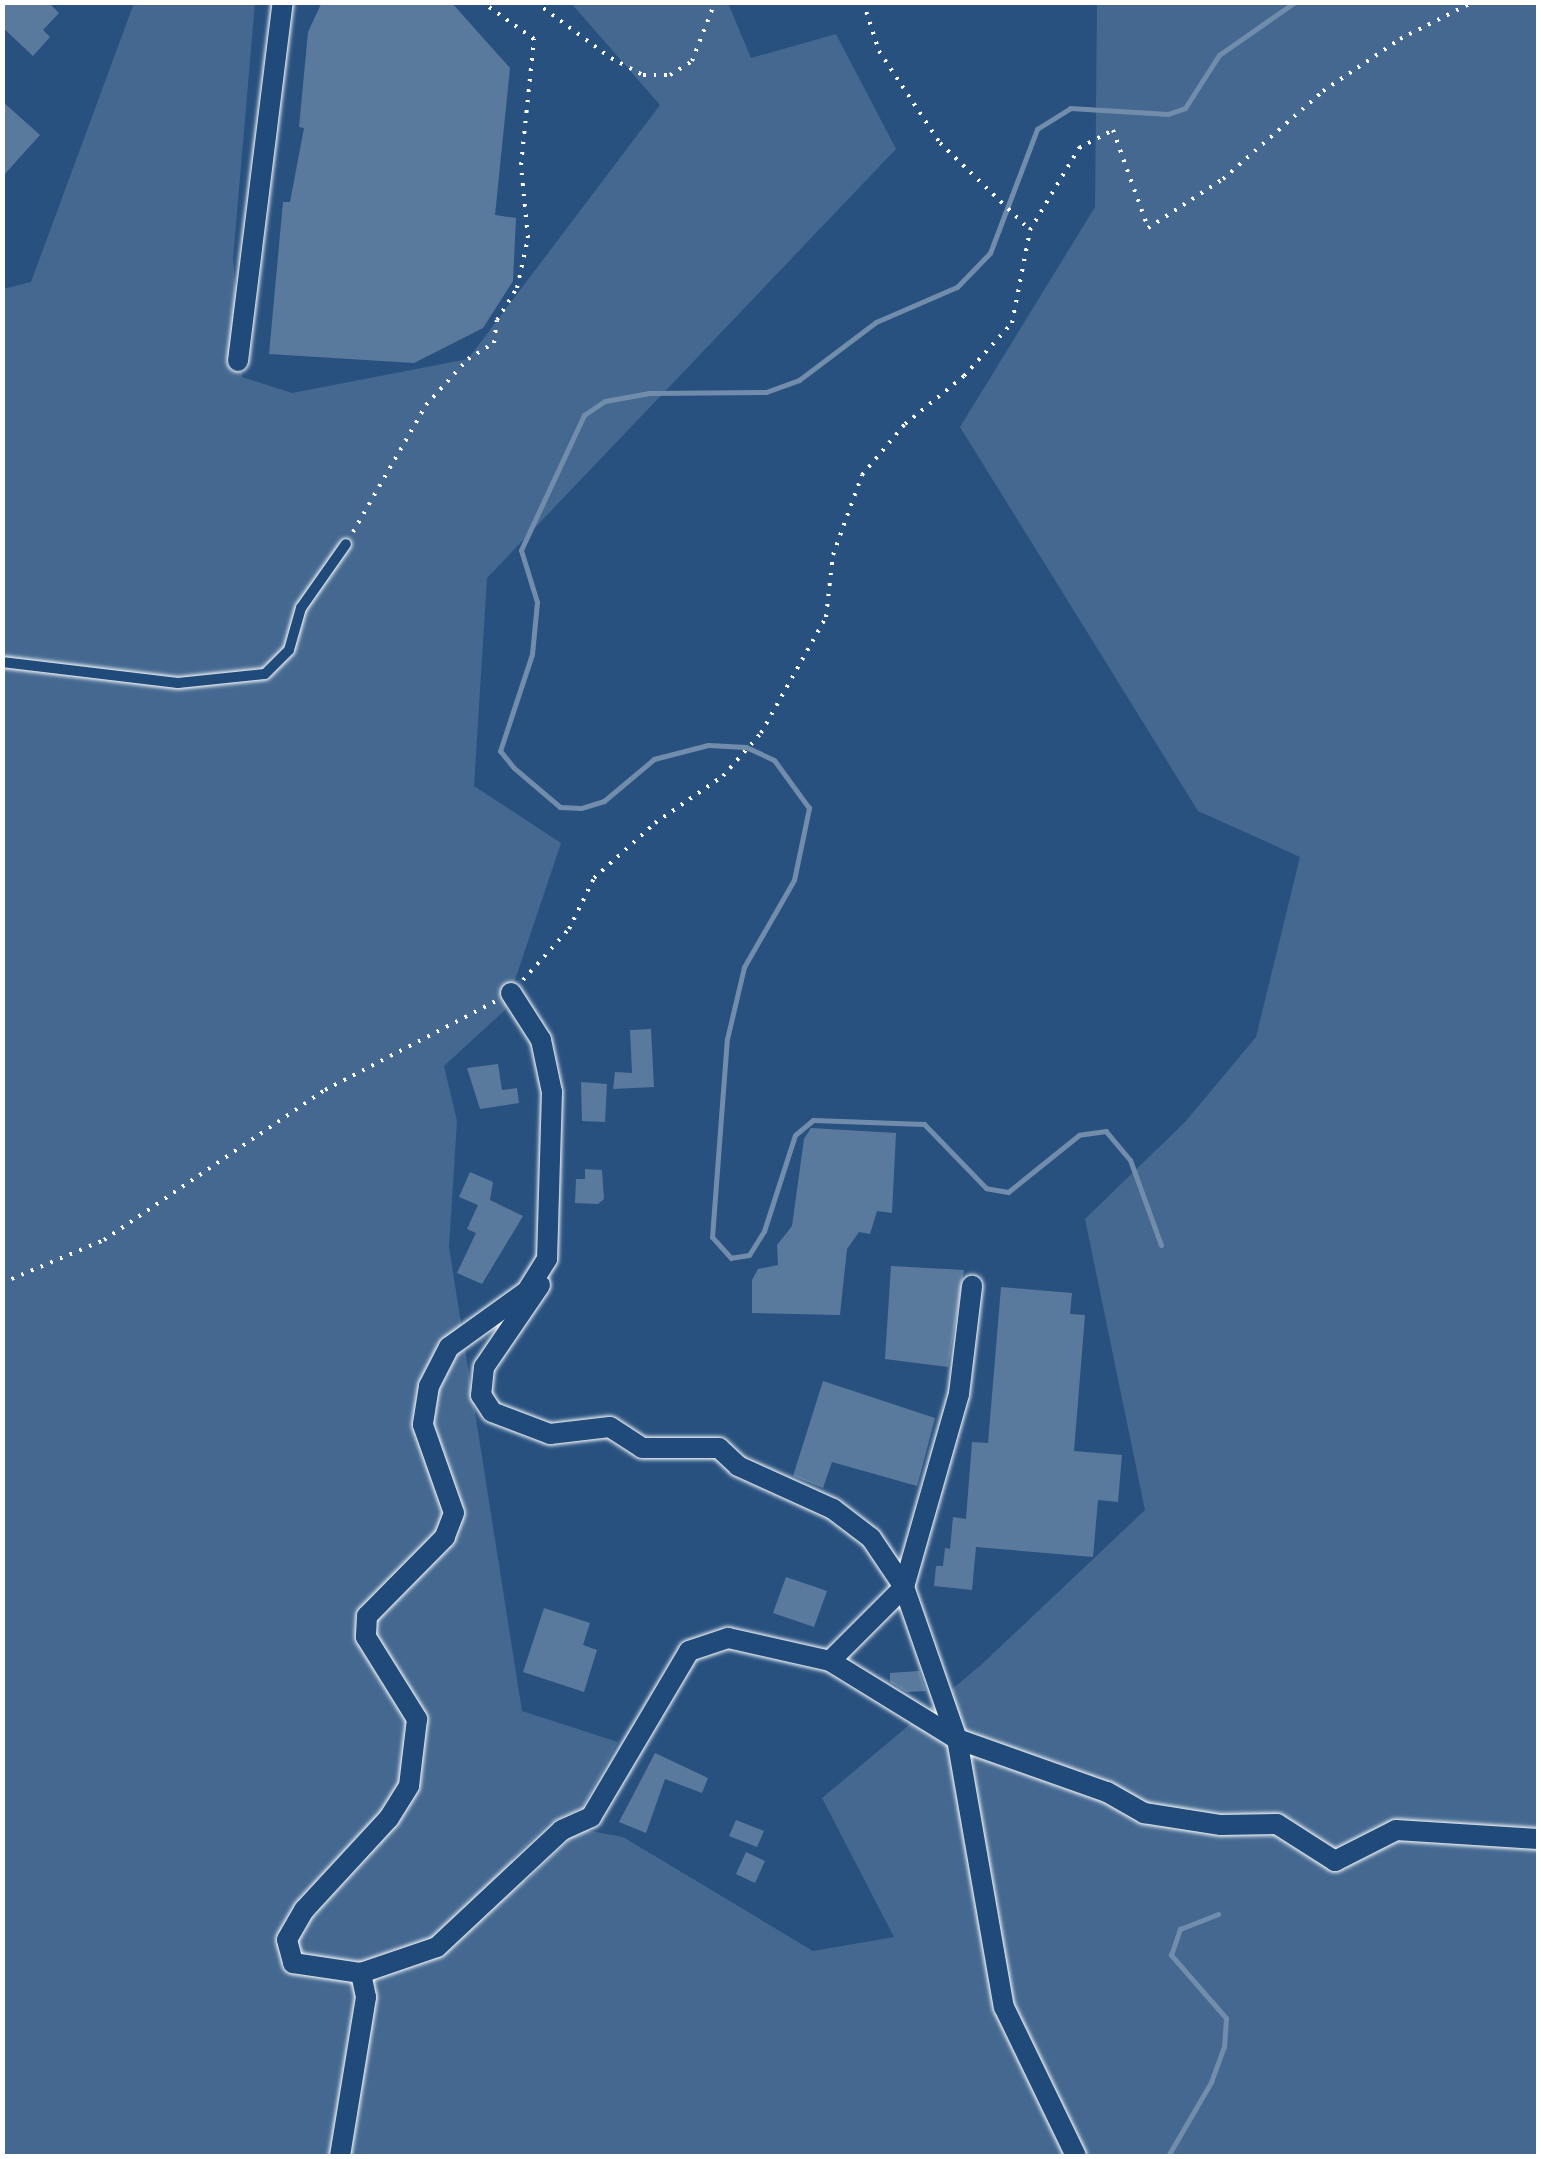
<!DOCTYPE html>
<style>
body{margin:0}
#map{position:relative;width:1541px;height:2159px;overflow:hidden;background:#28517f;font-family:Pangolin,sans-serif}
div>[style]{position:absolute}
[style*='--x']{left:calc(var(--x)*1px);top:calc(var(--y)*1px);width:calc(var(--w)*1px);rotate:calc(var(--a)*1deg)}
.green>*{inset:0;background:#446890}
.stream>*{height:5px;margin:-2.5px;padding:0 2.5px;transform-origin:2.5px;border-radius:2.5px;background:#718dab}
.building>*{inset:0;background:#5a7a9d}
.path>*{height:4px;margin-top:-2px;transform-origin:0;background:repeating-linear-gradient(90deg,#fff 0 2.5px,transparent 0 10.5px)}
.roads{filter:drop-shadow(0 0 2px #fff) drop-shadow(0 0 2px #fff)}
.lane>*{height:10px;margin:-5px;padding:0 5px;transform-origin:5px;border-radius:5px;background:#1f4a7a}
.street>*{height:20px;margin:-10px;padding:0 10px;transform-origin:10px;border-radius:10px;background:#1f4a7a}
span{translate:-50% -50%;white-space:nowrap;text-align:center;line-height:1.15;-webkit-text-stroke:8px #1f4a7a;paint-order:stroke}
.frame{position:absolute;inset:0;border:5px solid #fff;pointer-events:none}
</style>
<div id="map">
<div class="green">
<div style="clip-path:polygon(134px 3px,255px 3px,233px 259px,242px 377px,292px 393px,468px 359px,660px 105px,571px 3px,728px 3px,751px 58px,836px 34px,896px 149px,487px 578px,474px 786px,561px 843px,505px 1010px,444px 1066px,457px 1121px,449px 1247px,522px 1711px,618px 1742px,582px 1808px,549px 1823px,512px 1859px,525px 1882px,580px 1829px,623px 1837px,813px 1951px,894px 1937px,822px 1798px,981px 1665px,1145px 1510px,1085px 1219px,1185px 1122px,1256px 1037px,1300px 857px,1198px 811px,960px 427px,1095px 207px,1097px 3px,1538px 3px,1538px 2156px,3px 2156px,3px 289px,31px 282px)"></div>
</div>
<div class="stream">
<div style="--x:1161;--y:1245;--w:90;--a:-110"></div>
<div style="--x:1130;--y:1160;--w:38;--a:-130"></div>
<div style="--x:1106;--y:1131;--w:27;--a:172"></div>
<div style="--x:1079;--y:1135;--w:91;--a:141.2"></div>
<div style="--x:1008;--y:1192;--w:22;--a:-170"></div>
<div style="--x:986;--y:1188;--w:89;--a:-134.1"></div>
<div style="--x:924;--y:1124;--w:111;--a:-177.9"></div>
<div style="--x:813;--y:1120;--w:23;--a:140"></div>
<div style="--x:795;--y:1135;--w:101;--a:107.9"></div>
<div style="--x:764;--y:1231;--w:28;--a:122"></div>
<div style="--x:749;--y:1255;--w:18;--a:171"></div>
<div style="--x:731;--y:1258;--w:28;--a:-132"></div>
<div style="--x:712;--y:1237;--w:199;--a:-85.7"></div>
<div style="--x:727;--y:1039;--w:74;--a:-76.7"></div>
<div style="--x:744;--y:967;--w:100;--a:-60.1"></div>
<div style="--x:794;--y:880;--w:74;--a:-78.2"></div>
<div style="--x:809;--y:808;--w:59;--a:-126.1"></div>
<div style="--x:774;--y:760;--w:31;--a:-155"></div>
<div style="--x:746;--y:747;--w:38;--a:-177"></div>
<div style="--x:708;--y:745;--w:56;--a:165.5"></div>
<div style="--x:654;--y:759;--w:65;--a:140"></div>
<div style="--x:604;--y:801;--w:24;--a:163"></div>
<div style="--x:581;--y:808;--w:21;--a:-177"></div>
<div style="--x:560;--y:807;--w:60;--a:-139.7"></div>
<div style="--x:514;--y:768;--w:22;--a:-129"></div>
<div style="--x:500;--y:751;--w:102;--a:-71.7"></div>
<div style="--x:532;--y:654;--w:52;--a:-84.5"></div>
<div style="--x:537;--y:602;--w:54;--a:-107.1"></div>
<div style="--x:521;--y:550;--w:149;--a:-65"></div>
<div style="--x:584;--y:415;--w:25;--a:-34"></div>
<div style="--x:605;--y:401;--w:45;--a:-10.3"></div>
<div style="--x:649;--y:393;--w:117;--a:-0.5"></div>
<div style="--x:766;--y:392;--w:35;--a:-20"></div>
<div style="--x:799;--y:380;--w:96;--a:-37"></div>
<div style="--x:876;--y:322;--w:88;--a:-23.4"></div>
<div style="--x:957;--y:287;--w:47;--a:-45.9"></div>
<div style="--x:990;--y:253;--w:133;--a:-69.2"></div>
<div style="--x:1037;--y:129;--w:39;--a:-32"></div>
<div style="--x:1070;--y:108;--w:98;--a:3.5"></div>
<div style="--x:1168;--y:114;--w:18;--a:-19"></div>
<div style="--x:1185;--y:108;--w:63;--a:-57.3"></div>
<div style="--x:1219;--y:55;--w:93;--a:-34.9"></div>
<div style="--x:1168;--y:2156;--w:86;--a:-59.8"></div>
<div style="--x:1211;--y:2082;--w:37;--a:-70"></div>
<div style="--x:1224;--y:2047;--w:29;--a:-86"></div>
<div style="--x:1226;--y:2018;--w:84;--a:-131.1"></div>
<div style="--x:1171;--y:1955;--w:28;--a:-71"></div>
<div style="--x:1180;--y:1929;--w:41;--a:-21.5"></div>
</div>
<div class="building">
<div style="clip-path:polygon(2px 2px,48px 2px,59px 13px,43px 30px,50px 37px,33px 56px,2px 27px)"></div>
<div style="clip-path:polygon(322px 2px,451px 2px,510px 68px,495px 215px,516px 218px,513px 281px,483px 328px,414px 363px,269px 354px,283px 202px,290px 202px,304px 128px,299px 127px,308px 32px)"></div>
<div style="clip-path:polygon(2px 101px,40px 135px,2px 177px)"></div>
<div style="clip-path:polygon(651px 1029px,654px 1087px,613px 1089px,615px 1072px,632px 1073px,630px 1030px)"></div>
<div style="clip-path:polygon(498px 1064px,502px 1090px,517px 1088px,519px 1103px,480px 1109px,467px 1068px)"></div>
<div style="clip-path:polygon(581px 1082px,607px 1084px,605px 1122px,582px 1121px)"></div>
<div style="clip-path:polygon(811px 1128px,896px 1133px,892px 1213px,877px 1211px,870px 1234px,859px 1232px,847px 1249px,840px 1315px,752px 1313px,752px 1280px,758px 1269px,778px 1265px,777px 1245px,792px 1226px,804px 1139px)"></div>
<div style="clip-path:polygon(585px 1169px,602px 1170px,604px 1199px,598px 1204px,575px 1203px,576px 1179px,585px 1179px)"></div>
<div style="clip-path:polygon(470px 1172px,493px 1182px,490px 1200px,523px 1216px,482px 1284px,457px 1273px,476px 1233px,467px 1229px,478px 1205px,459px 1197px)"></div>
<div style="clip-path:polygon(891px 1266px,964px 1270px,948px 1367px,885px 1359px)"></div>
<div style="clip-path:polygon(1001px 1287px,1072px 1293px,1070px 1314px,1085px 1315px,1074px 1451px,1122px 1455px,1118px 1502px,1098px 1500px,1093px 1557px,976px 1547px,972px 1590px,934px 1586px,936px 1566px,943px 1566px,945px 1548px,950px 1549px,953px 1517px,966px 1519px,972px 1442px,988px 1443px)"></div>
<div style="clip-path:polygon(823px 1381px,935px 1418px,917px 1486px,832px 1462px,823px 1488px,793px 1476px)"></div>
<div style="clip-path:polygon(786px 1577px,827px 1591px,814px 1627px,773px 1613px)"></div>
<div style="clip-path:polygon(544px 1608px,590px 1623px,583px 1645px,597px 1650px,584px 1692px,523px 1672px)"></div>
<div style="clip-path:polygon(919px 1671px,926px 1691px,907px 1692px,890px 1682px,890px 1673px)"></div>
<div style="clip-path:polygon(655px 1753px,708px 1778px,702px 1793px,665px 1779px,646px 1833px,619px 1822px)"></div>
<div style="clip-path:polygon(736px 1820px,764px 1831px,757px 1847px,729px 1836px)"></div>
<div style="clip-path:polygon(746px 1852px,765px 1861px,755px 1883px,736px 1874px)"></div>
</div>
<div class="path">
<div style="--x:535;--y:2;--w:94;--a:36.4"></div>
<div style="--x:611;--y:58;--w:36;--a:28"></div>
<div style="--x:643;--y:75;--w:27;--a:0"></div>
<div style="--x:670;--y:75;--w:26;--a:-32"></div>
<div style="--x:692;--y:61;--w:63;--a:-68.7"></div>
<div style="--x:863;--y:2;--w:52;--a:71.9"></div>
<div style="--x:879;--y:51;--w:110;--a:56.5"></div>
<div style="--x:940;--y:143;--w:125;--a:44"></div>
<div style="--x:353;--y:532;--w:146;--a:-60.1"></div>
<div style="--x:426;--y:405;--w:62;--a:-47.6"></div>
<div style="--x:468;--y:359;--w:31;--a:-32"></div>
<div style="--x:494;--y:343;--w:23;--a:-83"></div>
<div style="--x:497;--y:320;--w:38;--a:-58"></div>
<div style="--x:517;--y:288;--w:51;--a:-77.6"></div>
<div style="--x:528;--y:238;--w:73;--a:-95.5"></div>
<div style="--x:521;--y:165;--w:127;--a:-84.1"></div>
<div style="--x:534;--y:39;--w:64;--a:-144.6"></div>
<div style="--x:523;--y:980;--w:69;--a:-48"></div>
<div style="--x:569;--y:929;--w:57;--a:-63.9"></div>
<div style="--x:594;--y:878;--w:82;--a:-42"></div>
<div style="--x:655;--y:823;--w:83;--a:-34.7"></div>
<div style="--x:723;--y:776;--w:57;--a:-48.5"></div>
<div style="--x:761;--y:733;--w:133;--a:-60.7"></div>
<div style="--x:826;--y:617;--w:62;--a:-83.6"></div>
<div style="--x:833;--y:555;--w:85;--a:-70.1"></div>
<div style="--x:862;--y:475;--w:67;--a:-49.9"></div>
<div style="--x:905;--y:424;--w:76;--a:-39.1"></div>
<div style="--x:964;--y:376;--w:72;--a:-47.8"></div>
<div style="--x:1012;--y:323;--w:95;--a:-79"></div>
<div style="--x:1030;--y:230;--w:96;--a:-59.1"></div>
<div style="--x:1079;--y:148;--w:38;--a:-28"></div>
<div style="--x:1113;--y:130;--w:104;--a:70.3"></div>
<div style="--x:1148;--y:228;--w:90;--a:-33.2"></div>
<div style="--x:1223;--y:179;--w:133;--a:-41.3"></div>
<div style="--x:1323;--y:91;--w:93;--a:-34"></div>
<div style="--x:1400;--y:39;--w:82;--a:-26.9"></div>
<div style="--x:2;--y:1283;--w:111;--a:-22.9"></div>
<div style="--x:104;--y:1240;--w:267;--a:-34.2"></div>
<div style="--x:325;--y:1090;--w:193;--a:-27.5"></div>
</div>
<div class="roads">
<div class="lane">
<div style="--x:2;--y:662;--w:177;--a:6.8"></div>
<div style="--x:178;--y:683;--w:87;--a:-5.9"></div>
<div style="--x:265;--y:674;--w:34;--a:-45"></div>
<div style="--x:289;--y:650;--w:44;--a:-74.1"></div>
<div style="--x:301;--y:608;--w:78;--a:-54.9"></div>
</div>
<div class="street">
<div style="--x:238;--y:361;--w:362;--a:-82.9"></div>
<div style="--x:511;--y:993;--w:56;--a:57.4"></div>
<div style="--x:541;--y:1040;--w:53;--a:78.1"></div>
<div style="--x:552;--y:1092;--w:167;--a:91.7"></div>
<div style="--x:547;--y:1259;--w:38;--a:122"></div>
<div style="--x:527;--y:1291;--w:96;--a:144.3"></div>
<div style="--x:449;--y:1347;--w:44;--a:117.1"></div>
<div style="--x:429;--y:1386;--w:39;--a:99"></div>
<div style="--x:423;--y:1425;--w:93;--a:70.6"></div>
<div style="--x:454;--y:1513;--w:26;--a:111"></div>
<div style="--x:445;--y:1537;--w:111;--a:134.6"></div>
<div style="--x:367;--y:1616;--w:21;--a:93"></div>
<div style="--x:366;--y:1637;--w:97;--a:58.1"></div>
<div style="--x:417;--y:1719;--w:67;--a:96.8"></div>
<div style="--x:409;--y:1786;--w:38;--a:122"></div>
<div style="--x:389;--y:1818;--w:125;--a:132.7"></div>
<div style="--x:304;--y:1910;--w:34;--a:120"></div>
<div style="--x:287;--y:1940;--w:24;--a:75"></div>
<div style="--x:293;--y:1963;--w:69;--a:8.4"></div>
<div style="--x:361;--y:1973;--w:80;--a:-18.9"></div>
<div style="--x:437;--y:1947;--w:171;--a:-43.1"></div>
<div style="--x:562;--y:1830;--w:32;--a:-24"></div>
<div style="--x:591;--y:1817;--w:193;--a:-59.4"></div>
<div style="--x:689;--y:1651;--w:41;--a:-18.4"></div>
<div style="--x:728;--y:1638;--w:105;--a:12.7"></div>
<div style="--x:830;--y:1661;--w:149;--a:31.6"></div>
<div style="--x:957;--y:1739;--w:159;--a:19.5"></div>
<div style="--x:1107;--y:1792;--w:43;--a:29.6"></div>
<div style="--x:1144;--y:1813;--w:78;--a:8.9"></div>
<div style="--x:1221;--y:1825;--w:56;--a:-1"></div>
<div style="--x:1277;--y:1824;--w:69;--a:32.5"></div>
<div style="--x:1335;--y:1861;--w:68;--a:-26.9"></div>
<div style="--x:1396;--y:1830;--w:142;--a:3.6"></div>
<div style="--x:540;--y:1285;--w:99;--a:124.3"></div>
<div style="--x:484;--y:1367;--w:28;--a:96"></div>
<div style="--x:481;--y:1395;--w:20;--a:57"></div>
<div style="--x:492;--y:1412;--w:62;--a:20.8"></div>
<div style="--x:550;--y:1434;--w:60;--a:-6.7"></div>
<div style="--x:610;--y:1427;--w:38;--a:33"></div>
<div style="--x:642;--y:1448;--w:77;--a:0"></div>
<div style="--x:719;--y:1448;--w:26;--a:43"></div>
<div style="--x:738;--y:1466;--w:104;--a:24.4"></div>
<div style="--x:833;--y:1509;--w:48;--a:37.3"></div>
<div style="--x:871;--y:1538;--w:59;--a:56"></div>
<div style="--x:904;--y:1587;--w:161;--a:70.8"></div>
<div style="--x:957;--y:1739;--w:272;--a:80.1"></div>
<div style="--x:1004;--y:2007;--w:165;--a:64.2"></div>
<div style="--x:830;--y:1661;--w:105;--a:-45"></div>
<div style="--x:904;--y:1587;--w:201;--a:-74.1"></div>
<div style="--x:959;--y:1394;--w:109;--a:-83.1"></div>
<div style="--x:340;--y:2156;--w:161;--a:-80.7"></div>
<div style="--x:366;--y:1997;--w:25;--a:-102"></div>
</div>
</div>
<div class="frame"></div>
</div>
